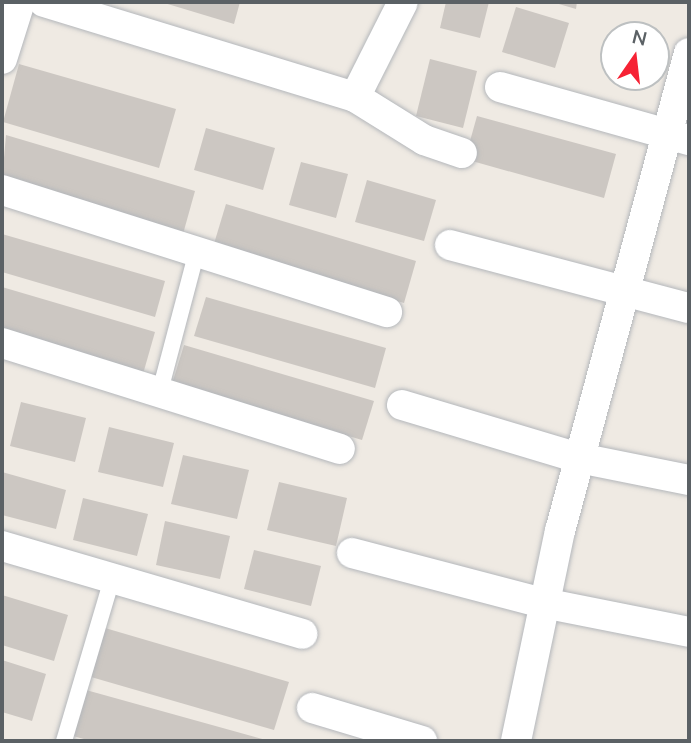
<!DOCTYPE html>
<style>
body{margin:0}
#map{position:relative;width:691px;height:743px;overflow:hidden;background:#efeae3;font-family:Mulish,sans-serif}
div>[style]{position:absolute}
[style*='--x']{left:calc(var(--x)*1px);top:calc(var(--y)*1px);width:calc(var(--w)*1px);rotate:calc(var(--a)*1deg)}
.building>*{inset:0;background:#ccc7c2}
.roads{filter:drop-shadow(0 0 2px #b4b7bb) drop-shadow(0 0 2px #b4b7bb)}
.service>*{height:16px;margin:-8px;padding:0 8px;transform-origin:8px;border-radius:8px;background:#fff}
.minor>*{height:30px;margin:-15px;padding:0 15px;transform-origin:15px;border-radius:15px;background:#fff}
span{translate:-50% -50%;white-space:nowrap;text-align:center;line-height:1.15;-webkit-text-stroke:5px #fff;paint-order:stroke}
.frame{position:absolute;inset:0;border:4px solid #5b6165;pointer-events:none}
.north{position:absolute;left:600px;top:21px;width:70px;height:70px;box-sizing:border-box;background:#fff;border:2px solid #bdc0c1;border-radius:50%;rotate:14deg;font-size:19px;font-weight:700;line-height:28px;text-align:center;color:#5b6165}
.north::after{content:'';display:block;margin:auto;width:24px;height:32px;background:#f62234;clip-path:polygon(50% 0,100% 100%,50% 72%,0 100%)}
</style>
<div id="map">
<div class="building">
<div style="clip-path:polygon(161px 2px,240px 2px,234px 24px)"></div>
<div style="clip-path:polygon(446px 2px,489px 2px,480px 38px,440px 28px)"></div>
<div style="clip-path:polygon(552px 2px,577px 2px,576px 9px)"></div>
<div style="clip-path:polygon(516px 7px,569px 23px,555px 68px,502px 52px)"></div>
<div style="clip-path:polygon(430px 59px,477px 71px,463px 128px,416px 116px)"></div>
<div style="clip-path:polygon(19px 64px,176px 109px,159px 168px,3px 122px)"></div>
<div style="clip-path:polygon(477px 116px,616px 154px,604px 198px,465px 159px)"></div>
<div style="clip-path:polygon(206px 128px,275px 148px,263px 190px,194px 170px)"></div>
<div style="clip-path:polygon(6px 135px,195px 191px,183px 234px,2px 181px)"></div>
<div style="clip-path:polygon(301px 162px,348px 174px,336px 218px,289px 205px)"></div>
<div style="clip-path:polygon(367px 180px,436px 200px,424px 241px,355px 222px)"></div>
<div style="clip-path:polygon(226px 204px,416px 261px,404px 303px,213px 247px)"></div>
<div style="clip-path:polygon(2px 234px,165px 281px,155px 317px,2px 272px)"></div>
<div style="clip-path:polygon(2px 287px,155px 332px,143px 374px,2px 334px)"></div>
<div style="clip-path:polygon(206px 297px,386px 348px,375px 388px,194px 336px)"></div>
<div style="clip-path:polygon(184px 345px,374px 401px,362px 440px,172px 384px)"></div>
<div style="clip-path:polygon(21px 402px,86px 418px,75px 462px,10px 446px)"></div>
<div style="clip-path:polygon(109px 427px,174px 443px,163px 487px,98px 472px)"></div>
<div style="clip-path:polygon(183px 455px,249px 470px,237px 519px,171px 504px)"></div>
<div style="clip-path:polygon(2px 472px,66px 490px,56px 529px,2px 515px)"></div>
<div style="clip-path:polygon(279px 482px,347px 498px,336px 546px,267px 530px)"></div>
<div style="clip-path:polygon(83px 498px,148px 514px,137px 556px,73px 540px)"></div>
<div style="clip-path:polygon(165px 521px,230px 536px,220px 579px,156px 565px)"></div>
<div style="clip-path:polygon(254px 550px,321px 566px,311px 606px,244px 589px)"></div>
<div style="clip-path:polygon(2px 595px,68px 615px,54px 661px,2px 645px)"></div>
<div style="clip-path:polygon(105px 628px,289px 682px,274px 730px,91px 677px)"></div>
<div style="clip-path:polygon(2px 660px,46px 674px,32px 721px,2px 712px)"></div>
<div style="clip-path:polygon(86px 690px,266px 740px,266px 741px,91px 741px,73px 736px)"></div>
</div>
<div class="roads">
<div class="service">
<div style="--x:160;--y:391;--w:145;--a:-75.2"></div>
<div style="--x:64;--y:741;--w:169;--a:-73.5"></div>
</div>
<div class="minor">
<div style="--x:44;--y:2;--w:325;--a:17"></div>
<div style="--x:355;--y:97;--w:81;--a:31.9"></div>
<div style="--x:424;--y:140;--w:40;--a:18.9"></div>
<div style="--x:2;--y:59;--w:60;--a:-72.5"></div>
<div style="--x:500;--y:87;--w:196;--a:15.7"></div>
<div style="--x:355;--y:97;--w:106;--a:-63.2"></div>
<div style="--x:2;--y:190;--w:404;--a:17.6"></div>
<div style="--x:450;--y:245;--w:247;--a:14.8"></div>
<div style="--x:2;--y:343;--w:354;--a:17.4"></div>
<div style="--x:402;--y:405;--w:185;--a:16.7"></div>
<div style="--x:579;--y:458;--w:112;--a:11.3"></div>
<div style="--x:2;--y:546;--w:313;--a:16.3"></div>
<div style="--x:352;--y:553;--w:197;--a:14.7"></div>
<div style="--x:543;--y:603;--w:149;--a:11.2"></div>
<div style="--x:312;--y:708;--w:115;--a:16.7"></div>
<div style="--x:516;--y:741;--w:215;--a:-78.2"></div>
<div style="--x:560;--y:531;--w:495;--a:-74.9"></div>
</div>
</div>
<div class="frame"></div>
<div class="north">N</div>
</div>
